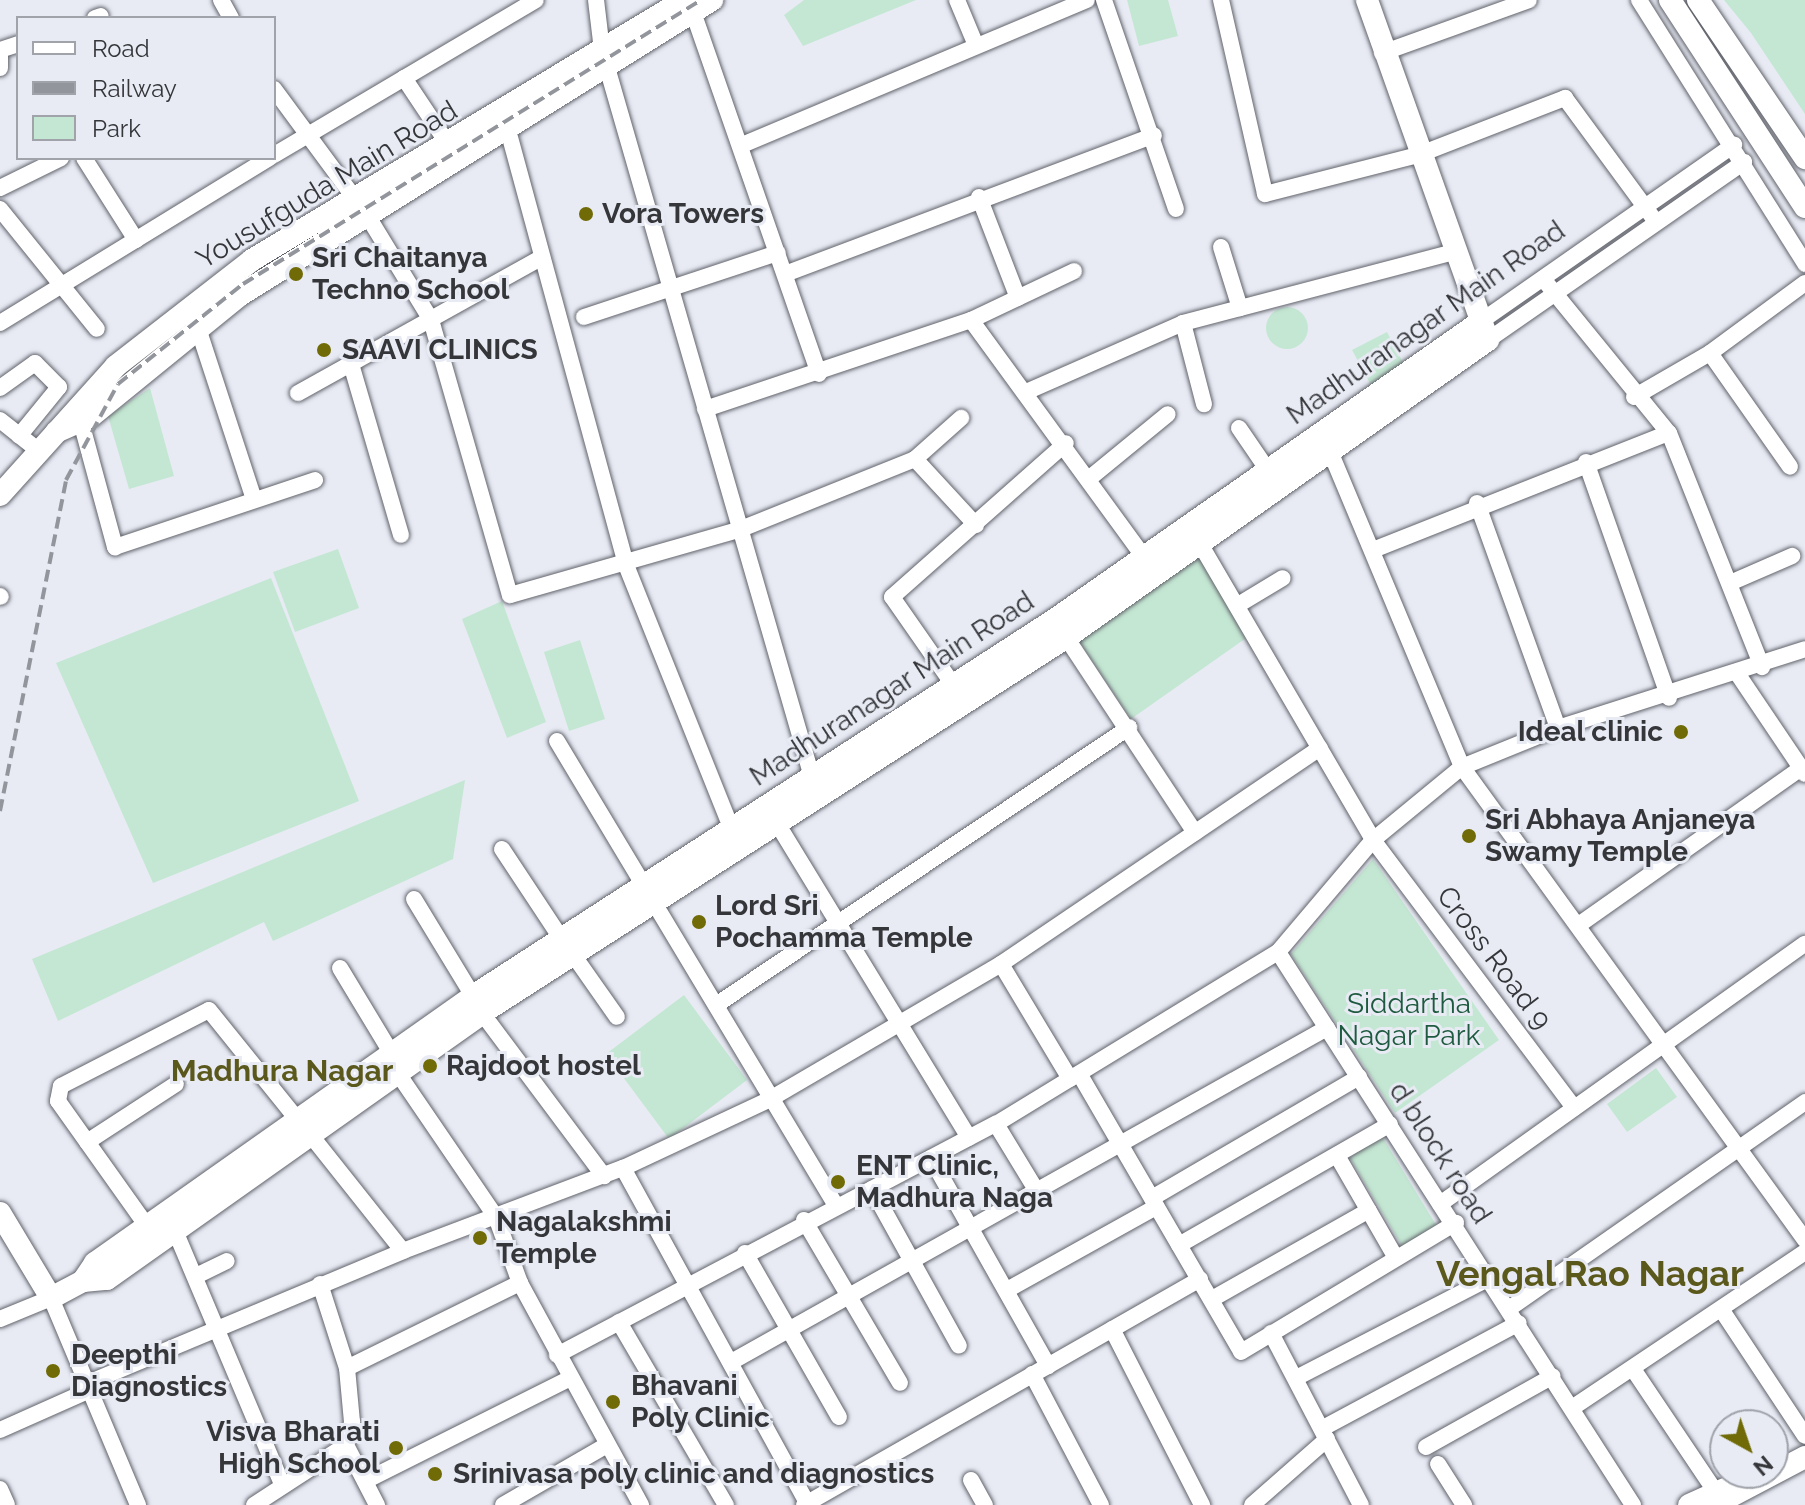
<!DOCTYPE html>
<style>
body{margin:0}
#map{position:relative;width:1805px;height:1505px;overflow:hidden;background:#e8ebf4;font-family:Raleway,sans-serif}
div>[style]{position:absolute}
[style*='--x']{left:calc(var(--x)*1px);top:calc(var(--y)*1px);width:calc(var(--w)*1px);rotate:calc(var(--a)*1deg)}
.green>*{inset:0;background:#c4e7d3}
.round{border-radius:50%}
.roads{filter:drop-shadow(0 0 2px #61636b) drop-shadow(0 0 2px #61636b)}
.street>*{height:16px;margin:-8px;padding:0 8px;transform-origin:8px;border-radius:8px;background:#fff}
.secondary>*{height:22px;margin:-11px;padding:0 11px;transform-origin:11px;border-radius:11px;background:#fff}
.rail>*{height:4px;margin-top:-2px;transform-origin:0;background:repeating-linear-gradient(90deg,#92959b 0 12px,transparent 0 18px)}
.dots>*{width:22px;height:22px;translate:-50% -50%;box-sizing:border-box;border:4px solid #e8ebf4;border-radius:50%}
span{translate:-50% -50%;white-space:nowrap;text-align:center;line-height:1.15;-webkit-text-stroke:6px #e8ebf4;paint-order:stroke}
.street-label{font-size:28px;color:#35363a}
.poi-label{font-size:28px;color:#35363a;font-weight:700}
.left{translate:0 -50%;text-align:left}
.right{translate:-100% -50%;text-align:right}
.park-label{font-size:28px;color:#1e5a3f}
.neighbourhood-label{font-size:30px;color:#5b581c;font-weight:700}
.district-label{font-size:36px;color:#5b581c;font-weight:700}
.legend{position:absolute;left:16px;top:16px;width:260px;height:144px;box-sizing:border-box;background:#e8ebf4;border:2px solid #a0a3aa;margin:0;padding:10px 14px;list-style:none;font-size:24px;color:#35363a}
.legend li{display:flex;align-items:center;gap:16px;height:40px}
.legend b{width:40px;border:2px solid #a0a3aa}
.north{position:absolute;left:1709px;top:1409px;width:80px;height:80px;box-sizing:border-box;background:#e8ebf4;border:2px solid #a0a3aa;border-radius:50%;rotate:140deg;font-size:22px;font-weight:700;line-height:32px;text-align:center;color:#35363a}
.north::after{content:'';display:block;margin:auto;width:28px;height:36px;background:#706b06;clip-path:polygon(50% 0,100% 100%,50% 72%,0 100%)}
</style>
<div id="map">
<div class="green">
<div style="clip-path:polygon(804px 0,916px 0,803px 46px,784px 15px)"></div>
<div style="clip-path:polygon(1127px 0,1168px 0,1178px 36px,1139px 46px)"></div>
<div style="clip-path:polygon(1724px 0,1805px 0,1805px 114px,1751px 33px)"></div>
<div class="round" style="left:1266px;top:307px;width:42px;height:42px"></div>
<div style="clip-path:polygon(1387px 332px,1407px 370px,1373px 389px,1352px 350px)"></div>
<div style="clip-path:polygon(150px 388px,174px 476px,129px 489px,108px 416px)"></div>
<div style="clip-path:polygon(1190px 540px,1249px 636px,1131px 719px,1069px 626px)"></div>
<div style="clip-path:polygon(338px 549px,359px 608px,295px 632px,273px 572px)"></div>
<div style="clip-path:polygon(271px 578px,359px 801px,153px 883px,56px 663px)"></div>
<div style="clip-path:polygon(502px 601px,546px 722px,507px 738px,462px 619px)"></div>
<div style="clip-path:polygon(580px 640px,605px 719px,569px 731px,544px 652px)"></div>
<div style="clip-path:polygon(465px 780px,453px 859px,273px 941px,264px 922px,58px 1021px,32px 959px)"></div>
<div style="clip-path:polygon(1373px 859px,1499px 1040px,1395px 1113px,1291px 954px)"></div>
<div style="clip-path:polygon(684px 995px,747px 1080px,669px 1139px,606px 1054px)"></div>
<div style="clip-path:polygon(1656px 1068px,1677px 1097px,1627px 1132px,1607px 1104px)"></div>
<div style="clip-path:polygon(1380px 1133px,1438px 1228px,1405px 1251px,1350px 1158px)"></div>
</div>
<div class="roads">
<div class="street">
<div style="--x:221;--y:0;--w:21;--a:61"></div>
<div style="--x:596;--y:0;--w:50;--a:83.2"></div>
<div style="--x:602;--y:50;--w:757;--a:73.89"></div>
<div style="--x:957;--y:0;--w:47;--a:67.3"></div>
<div style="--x:1104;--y:0;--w:221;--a:71"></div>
<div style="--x:1221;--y:0;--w:199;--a:77.2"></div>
<div style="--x:1265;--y:194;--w:158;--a:-14.3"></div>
<div style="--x:1418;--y:155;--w:158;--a:-21.2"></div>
<div style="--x:1565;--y:98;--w:154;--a:53.7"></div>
<div style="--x:1639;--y:0;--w:312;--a:57.8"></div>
<div style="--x:694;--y:15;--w:380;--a:70.8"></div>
<div style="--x:95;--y:18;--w:6;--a:-18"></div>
<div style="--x:0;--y:50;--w:19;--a:-18"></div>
<div style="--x:1382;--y:53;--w:156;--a:-19.8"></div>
<div style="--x:0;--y:56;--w:12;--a:90"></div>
<div style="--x:404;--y:78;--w:79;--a:56.3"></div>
<div style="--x:274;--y:89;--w:157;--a:53.6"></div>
<div style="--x:367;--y:215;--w:123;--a:58.6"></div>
<div style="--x:431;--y:320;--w:286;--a:74"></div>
<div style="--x:510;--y:595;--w:240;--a:-15.9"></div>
<div style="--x:741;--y:529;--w:188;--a:-21.9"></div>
<div style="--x:915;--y:459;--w:62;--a:-41.7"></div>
<div style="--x:508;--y:130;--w:451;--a:74.8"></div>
<div style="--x:626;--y:565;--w:285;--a:68.2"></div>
<div style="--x:742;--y:145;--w:374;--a:-22.8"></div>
<div style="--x:274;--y:155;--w:304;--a:-30.6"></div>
<div style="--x:84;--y:158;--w:97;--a:57.6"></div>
<div style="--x:0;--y:188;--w:68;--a:-26.2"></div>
<div style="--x:979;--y:197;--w:108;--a:68.9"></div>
<div style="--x:0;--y:209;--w:154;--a:51.1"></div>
<div style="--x:1221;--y:247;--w:64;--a:72.7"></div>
<div style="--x:785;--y:274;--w:394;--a:-20.6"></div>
<div style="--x:1544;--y:280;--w:198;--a:50.8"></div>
<div style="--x:1669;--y:433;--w:252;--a:68.3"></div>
<div style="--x:584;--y:317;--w:204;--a:-18.3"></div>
<div style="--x:971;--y:320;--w:302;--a:53.9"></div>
<div style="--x:1480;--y:322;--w:310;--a:-34.9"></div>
<div style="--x:0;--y:323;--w:316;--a:-31.5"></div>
<div style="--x:1183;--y:323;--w:84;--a:75.5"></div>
<div style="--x:197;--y:325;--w:183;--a:71.9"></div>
<div style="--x:1488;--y:340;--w:312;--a:-34.8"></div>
<div style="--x:1710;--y:353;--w:139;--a:54.9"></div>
<div style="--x:351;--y:364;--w:178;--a:73.7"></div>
<div style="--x:0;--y:388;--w:43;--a:-35.5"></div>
<div style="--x:35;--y:363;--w:34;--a:45"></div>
<div style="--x:59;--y:387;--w:63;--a:129.2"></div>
<div style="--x:1026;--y:392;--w:171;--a:-23.7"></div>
<div style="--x:1183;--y:323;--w:280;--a:-14.7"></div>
<div style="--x:298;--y:393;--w:279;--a:-29.1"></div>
<div style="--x:1634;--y:397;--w:88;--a:-30.1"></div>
<div style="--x:1710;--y:353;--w:118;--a:-36.4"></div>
<div style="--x:705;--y:409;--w:280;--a:-18.5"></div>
<div style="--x:971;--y:320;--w:114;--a:-25.4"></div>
<div style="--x:0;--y:420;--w:50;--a:38.5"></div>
<div style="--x:81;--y:422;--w:130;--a:74.8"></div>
<div style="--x:115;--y:547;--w:211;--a:-18.5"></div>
<div style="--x:1239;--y:428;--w:50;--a:55.7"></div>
<div style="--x:1327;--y:444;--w:350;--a:67.3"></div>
<div style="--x:1462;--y:767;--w:584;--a:54.05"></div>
<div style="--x:915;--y:459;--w:90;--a:47.3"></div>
<div style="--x:1586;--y:462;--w:250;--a:70.6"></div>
<div style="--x:1091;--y:477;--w:99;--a:-39.3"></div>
<div style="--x:1477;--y:503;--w:239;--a:70.2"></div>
<div style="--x:1195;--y:535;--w:353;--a:59.7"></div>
<div style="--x:1373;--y:840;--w:335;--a:53.1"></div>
<div style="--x:1373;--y:550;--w:318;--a:-21.6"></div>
<div style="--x:1730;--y:583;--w:68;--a:-23.5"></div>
<div style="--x:0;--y:596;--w:1;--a:45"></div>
<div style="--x:1238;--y:605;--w:52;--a:-31"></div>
<div style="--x:1060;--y:628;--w:245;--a:56.6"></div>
<div style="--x:1739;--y:676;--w:118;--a:56"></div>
<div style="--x:959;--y:693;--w:117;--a:-124.9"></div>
<div style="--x:892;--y:597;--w:232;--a:-41.5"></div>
<div style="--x:557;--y:741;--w:169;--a:59"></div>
<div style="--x:772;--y:815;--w:378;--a:58.6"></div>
<div style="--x:502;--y:849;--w:107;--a:56.5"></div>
<div style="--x:414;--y:899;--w:114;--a:58.7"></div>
<div style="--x:653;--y:901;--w:355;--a:59"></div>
<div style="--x:1580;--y:924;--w:271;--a:-35.2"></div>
<div style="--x:1278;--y:952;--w:657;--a:57.3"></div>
<div style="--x:572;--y:953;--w:78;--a:54.9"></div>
<div style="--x:1001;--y:964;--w:134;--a:59"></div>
<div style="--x:340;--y:968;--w:103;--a:58.9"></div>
<div style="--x:716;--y:1005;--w:498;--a:-33.9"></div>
<div style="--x:482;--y:1013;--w:204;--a:53.2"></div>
<div style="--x:399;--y:1075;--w:172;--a:55.7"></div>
<div style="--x:496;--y:1217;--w:70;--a:70"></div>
<div style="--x:1080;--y:1075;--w:320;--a:59.8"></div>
<div style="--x:1241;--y:1352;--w:251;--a:-31"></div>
<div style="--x:996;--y:1124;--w:81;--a:58.7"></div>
<div style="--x:313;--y:1138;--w:144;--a:51.5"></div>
<div style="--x:87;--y:1142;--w:106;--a:-33.1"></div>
<div style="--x:931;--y:1158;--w:239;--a:60.6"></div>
<div style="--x:1339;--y:1159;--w:114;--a:60.1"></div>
<div style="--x:623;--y:1168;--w:382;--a:61.2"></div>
<div style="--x:872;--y:1189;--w:179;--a:61"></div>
<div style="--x:1152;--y:1198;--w:240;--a:-30.3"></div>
<div style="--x:1440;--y:1204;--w:448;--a:-35.5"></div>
<div style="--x:804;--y:1220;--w:189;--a:59.5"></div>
<div style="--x:149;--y:1229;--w:157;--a:-125.4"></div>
<div style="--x:58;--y:1101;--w:15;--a:-79"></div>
<div style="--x:61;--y:1086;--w:166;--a:-27.2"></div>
<div style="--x:209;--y:1010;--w:146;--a:51.1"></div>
<div style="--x:176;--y:1233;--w:272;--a:67.1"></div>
<div style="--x:1179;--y:1245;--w:243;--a:-29.8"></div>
<div style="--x:745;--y:1253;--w:189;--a:60.2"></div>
<div style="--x:196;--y:1276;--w:34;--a:-26"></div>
<div style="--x:320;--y:1284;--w:88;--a:72.2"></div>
<div style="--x:347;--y:1368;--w:193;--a:-26.2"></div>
<div style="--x:520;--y:1283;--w:253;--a:61.4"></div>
<div style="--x:1007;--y:1290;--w:171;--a:-29.1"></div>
<div style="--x:1212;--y:1299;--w:180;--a:-29.5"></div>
<div style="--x:1510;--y:1308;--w:360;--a:-34.9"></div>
<div style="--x:1721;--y:1309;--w:152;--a:56.5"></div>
<div style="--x:0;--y:1319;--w:55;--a:-22.4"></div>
<div style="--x:51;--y:1298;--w:225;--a:67.2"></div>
<div style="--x:619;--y:1322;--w:212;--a:59.7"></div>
<div style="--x:1112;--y:1329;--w:198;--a:62.9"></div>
<div style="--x:1271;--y:1333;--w:194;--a:62.4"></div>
<div style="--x:557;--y:1355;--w:496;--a:-27.8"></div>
<div style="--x:996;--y:1124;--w:330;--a:-31.4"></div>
<div style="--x:1278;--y:952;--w:147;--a:-49.7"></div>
<div style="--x:1373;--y:840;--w:115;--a:-39.4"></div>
<div style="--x:1462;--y:767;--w:104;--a:-22.1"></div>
<div style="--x:1558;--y:728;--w:259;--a:-17.7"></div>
<div style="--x:733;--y:1361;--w:681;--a:-29.28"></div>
<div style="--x:1633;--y:1369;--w:151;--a:56.1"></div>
<div style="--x:1032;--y:1374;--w:148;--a:62.2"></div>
<div style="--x:1296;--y:1378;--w:218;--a:-27.3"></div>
<div style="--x:88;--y:1383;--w:342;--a:-22.7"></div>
<div style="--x:403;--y:1251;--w:235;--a:-20.7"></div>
<div style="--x:623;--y:1168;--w:162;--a:-25.1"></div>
<div style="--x:770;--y:1099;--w:268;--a:-30.3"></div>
<div style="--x:1001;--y:964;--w:385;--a:-34.1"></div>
<div style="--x:1572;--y:1408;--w:280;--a:-33.8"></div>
<div style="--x:1323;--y:1428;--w:222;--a:-28.2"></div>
<div style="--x:0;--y:1430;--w:98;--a:-24"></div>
<div style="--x:346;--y:1445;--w:24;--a:-75"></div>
<div style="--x:352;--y:1422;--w:54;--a:-95.3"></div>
<div style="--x:1426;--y:1447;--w:145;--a:-29.2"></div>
<div style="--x:1438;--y:1464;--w:49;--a:57.6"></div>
<div style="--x:971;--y:1480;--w:29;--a:61"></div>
<div style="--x:365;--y:1481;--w:228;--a:-26.6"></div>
<div style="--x:0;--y:1489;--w:17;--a:66"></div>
<div style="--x:254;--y:1505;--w:110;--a:-33.1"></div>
<div style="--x:346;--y:1445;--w:68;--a:62.7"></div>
<div style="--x:503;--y:1505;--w:120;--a:-30"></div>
<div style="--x:804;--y:1505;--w:456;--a:-29.7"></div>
<div style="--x:1252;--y:1505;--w:100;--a:-41.3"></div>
</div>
<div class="secondary">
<div style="--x:1670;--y:0;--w:247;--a:56.9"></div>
<div style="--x:1698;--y:0;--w:191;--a:55.9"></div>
<div style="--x:56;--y:432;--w:37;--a:-24"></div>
<div style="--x:90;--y:417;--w:193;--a:-39.1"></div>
<div style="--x:240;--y:295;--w:557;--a:-32.01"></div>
<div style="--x:0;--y:495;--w:173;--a:-48"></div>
<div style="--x:116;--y:366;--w:172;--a:-37.9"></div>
<div style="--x:252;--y:260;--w:504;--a:-31.04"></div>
<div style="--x:0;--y:1213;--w:99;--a:59"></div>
<div style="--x:51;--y:1298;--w:36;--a:-28"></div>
<div style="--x:83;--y:1281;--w:24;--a:-5"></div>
<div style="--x:107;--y:1279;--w:460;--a:-35.3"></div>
<div style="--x:482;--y:1013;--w:695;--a:-32.73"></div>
<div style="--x:1067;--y:637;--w:515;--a:-35.2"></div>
<div style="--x:1488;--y:340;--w:361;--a:-109.6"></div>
<div style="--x:83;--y:1281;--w:22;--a:-56"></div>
<div style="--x:95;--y:1263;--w:463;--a:-35.2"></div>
<div style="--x:473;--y:996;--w:692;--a:-32.91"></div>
<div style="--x:1054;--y:620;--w:520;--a:-34.97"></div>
<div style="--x:1689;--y:1505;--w:39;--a:-24"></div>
<div style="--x:1714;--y:1505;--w:103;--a:-27.8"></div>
</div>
</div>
<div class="rail">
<div style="--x:0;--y:811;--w:338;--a:-78.7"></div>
<div style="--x:66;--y:480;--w:109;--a:-61.6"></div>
<div style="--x:118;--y:384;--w:160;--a:-38.7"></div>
<div style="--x:243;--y:284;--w:539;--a:-31.8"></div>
</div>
<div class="dots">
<div style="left:586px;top:214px;background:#706b06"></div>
<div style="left:296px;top:274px;background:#706b06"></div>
<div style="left:324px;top:350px;background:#706b06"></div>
<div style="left:1681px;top:732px;background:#706b06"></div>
<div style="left:1469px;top:836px;background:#706b06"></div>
<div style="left:699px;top:922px;background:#706b06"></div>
<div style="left:430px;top:1066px;background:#706b06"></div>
<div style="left:838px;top:1182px;background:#706b06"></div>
<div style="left:480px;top:1238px;background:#706b06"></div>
<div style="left:53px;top:1371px;background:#706b06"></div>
<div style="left:613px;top:1402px;background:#706b06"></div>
<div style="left:396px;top:1448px;background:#706b06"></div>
<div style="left:435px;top:1474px;background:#706b06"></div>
</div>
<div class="street-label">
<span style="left:327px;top:185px;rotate:-31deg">Yousufguda Main Road</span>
<span style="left:1426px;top:323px;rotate:-35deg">Madhuranagar Main Road</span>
<span style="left:892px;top:689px;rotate:-33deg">Madhuranagar Main Road</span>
<span style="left:1494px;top:958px;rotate:53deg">Cross Road 9</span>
<span style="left:1440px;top:1153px;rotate:57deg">d block road</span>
</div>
<div class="poi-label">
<span class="left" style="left:602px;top:214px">Vora Towers</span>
<span class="left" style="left:312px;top:274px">Sri Chaitanya<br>Techno School</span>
<span class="left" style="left:342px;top:350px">SAAVI CLINICS</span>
<span class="right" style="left:1663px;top:732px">Ideal clinic</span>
<span class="left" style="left:1485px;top:836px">Sri Abhaya Anjaneya<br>Swamy Temple</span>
<span class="left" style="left:715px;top:922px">Lord Sri<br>Pochamma Temple</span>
<span class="left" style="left:446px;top:1066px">Rajdoot hostel</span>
<span class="left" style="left:856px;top:1182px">ENT Clinic,<br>Madhura Naga</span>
<span class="left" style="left:496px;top:1238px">Nagalakshmi<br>Temple</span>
<span class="left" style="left:71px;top:1371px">Deepthi<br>Diagnostics</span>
<span class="left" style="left:631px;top:1402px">Bhavani<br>Poly Clinic</span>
<span class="right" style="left:380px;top:1448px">Visva Bharati<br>High School</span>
<span class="left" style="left:453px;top:1474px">Srinivasa poly clinic and diagnostics</span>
</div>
<div class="park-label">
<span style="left:1409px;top:1020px">Siddartha<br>Nagar Park</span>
</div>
<div class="neighbourhood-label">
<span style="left:282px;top:1071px">Madhura Nagar</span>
</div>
<div class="district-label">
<span style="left:1590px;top:1274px">Vengal Rao Nagar</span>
</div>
<ul class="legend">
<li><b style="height:10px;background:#fff"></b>Road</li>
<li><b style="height:10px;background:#92959b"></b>Railway</li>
<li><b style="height:22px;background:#c4e7d3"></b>Park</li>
</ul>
<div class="north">N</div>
</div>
